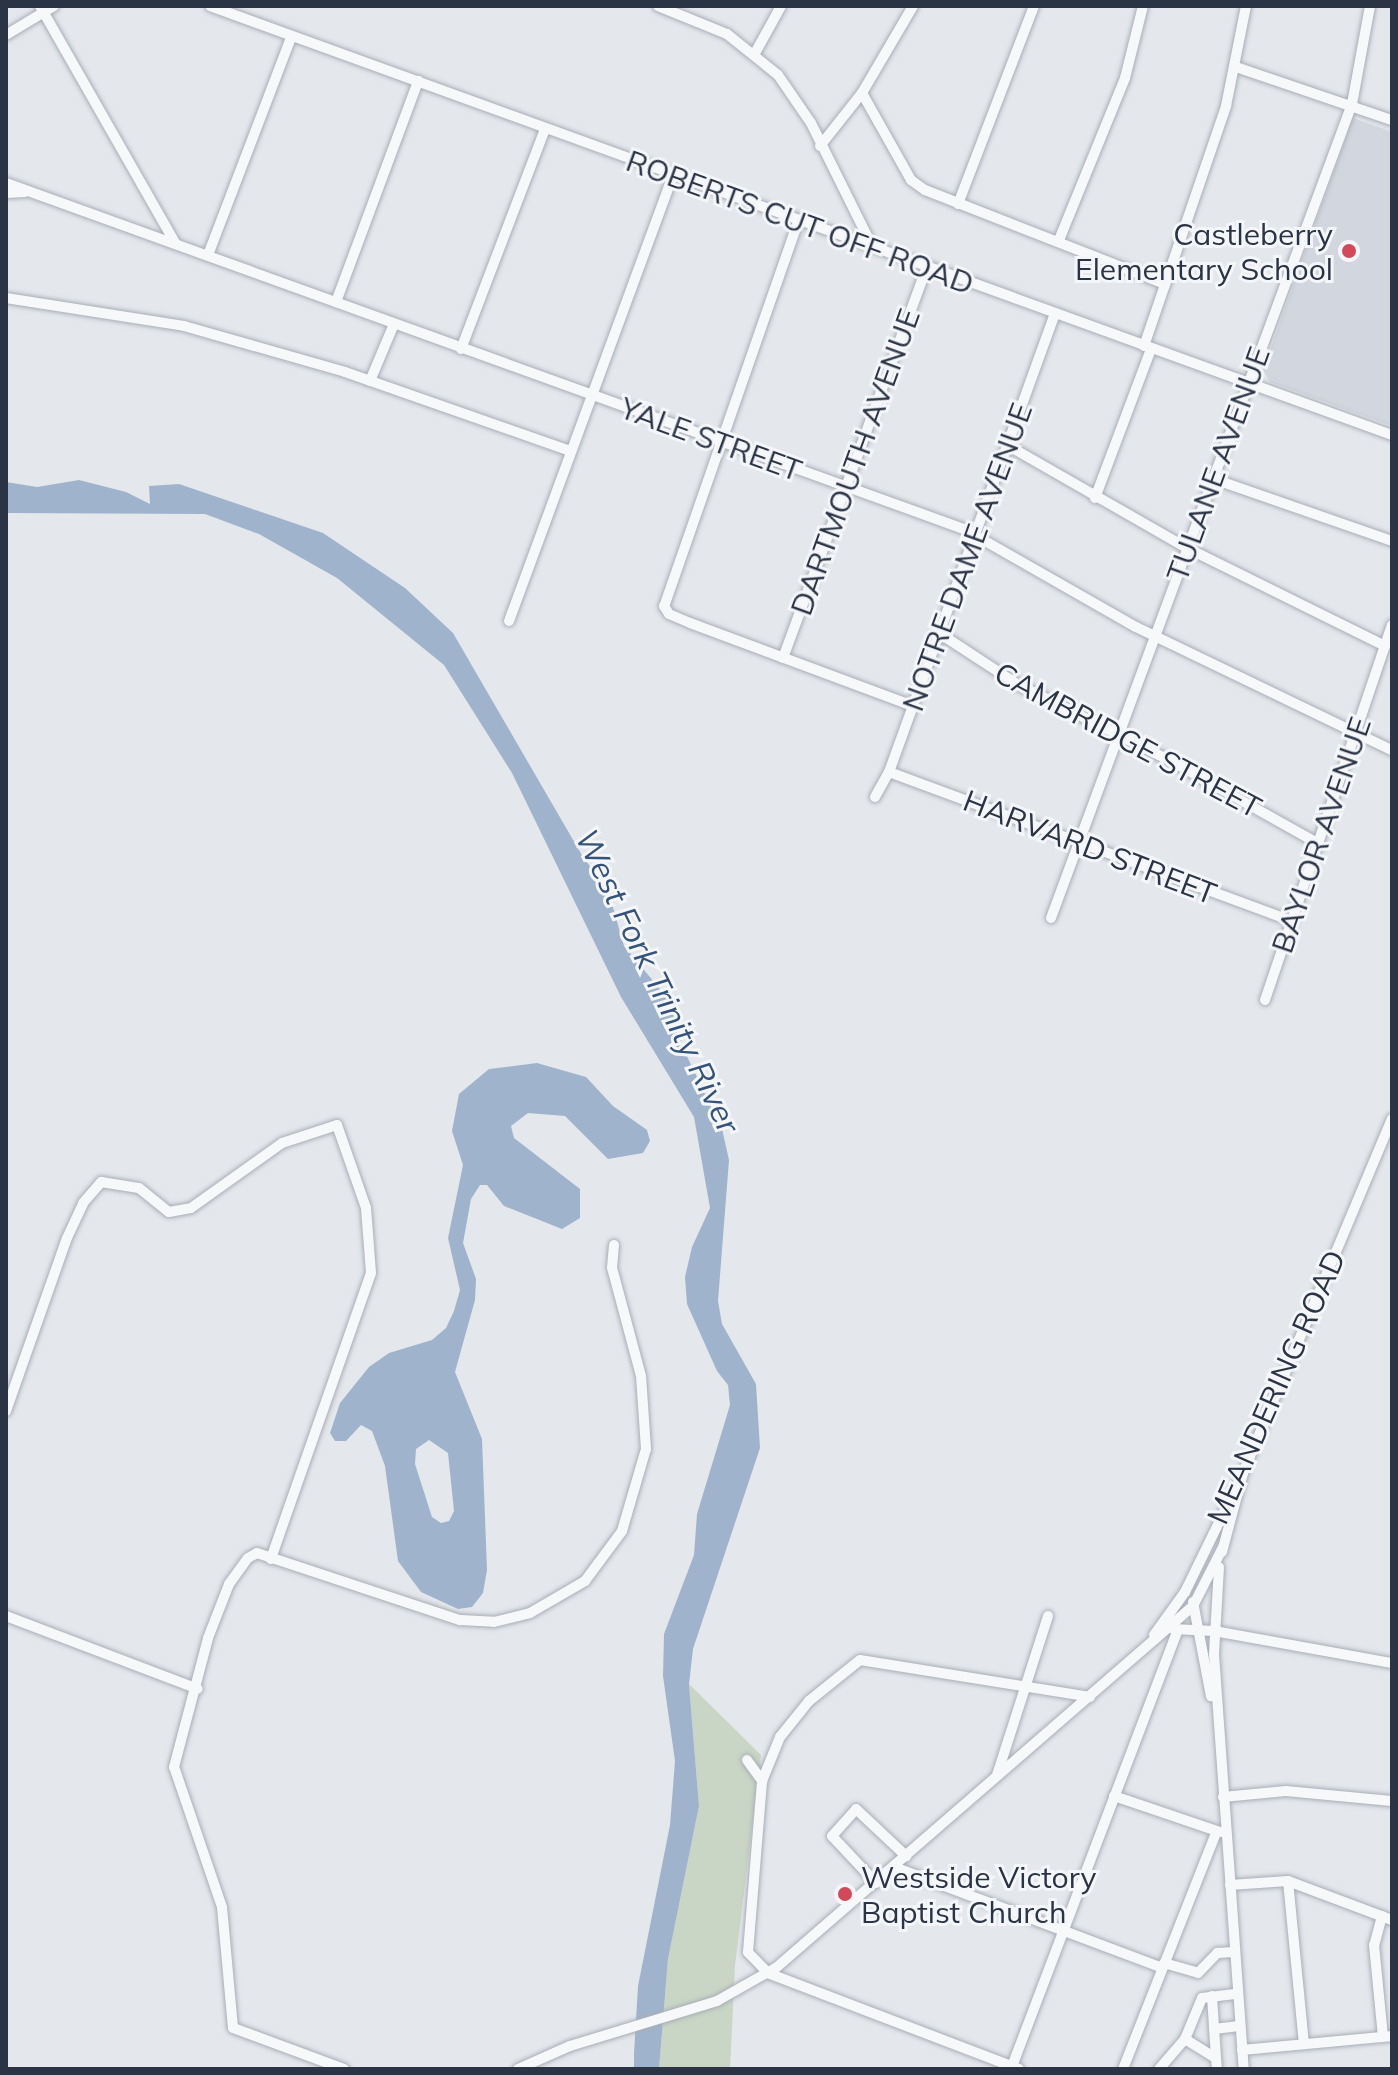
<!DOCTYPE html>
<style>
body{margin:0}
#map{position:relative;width:1398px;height:2075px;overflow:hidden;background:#e4e7ec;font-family:Mulish,sans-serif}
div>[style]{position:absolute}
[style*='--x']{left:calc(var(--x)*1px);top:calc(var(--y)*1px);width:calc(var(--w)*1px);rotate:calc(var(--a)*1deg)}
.built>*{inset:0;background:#d2d6de}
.green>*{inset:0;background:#c9d6c5}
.water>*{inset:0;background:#9fb4cc}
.roads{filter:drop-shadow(0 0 2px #a9aeb7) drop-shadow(0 0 2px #a9aeb7)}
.minor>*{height:10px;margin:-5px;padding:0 5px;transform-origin:5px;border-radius:5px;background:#f7f8fa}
.dots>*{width:22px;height:22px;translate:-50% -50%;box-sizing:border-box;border:4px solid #f4f6f9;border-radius:50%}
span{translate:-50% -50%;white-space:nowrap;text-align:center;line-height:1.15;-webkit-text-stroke:6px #f4f6f9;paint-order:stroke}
.street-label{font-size:30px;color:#2b3445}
.poi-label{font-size:30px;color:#2b3445}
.right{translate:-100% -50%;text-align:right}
.left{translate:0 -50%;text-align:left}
.water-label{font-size:32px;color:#34527a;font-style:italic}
.frame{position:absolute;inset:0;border:8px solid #2b3445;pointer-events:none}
</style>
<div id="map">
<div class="built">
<div style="clip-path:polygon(1353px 118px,1392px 132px,1392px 426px,1270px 382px,1263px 370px)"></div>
</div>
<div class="green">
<div style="clip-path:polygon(689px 1684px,761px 1755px,735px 1966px,730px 2069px,659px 2069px,668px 1959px,699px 1806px)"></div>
</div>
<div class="water">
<div style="clip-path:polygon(79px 480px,126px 492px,150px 504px,149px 486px,179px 484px,323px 533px,405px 588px,453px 633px,583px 857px,608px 890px,624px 946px,669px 1000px,683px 1048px,722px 1129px,729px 1160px,718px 1301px,722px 1324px,756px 1384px,760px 1448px,693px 1649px,689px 1684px,699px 1806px,668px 1959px,659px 2069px,634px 2069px,634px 2053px,638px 1986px,670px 1825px,675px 1761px,663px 1676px,664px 1634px,694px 1555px,697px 1514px,730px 1405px,728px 1385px,717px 1371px,687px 1304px,685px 1277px,692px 1247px,710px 1208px,694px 1117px,621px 997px,512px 773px,444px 665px,337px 578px,259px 534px,205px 514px,6px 513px,6px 482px,37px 487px)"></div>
<div style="clip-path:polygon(evenodd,537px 1063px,586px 1077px,613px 1106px,647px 1130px,650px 1141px,643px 1153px,608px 1159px,565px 1116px,528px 1113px,511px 1126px,514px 1138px,580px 1189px,580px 1218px,562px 1229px,504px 1206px,487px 1185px,480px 1185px,471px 1199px,463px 1243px,476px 1279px,475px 1300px,455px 1372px,482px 1439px,487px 1570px,483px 1593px,472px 1607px,458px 1609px,421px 1592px,398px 1561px,385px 1466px,372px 1431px,361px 1425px,346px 1441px,335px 1441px,330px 1433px,340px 1403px,369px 1367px,389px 1353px,432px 1340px,446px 1328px,454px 1311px,460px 1290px,448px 1238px,463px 1165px,452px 1131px,459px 1094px,489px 1069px,537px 1063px,429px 1440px,448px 1453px,454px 1511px,449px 1521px,441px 1523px,432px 1517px,415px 1464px,416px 1449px,429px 1440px)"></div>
</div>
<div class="roads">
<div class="minor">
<div style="--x:40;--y:6;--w:274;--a:60.3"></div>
<div style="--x:210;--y:6;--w:1257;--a:19.95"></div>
<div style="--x:658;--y:6;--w:74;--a:22.1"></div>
<div style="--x:727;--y:34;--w:65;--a:38.8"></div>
<div style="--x:778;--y:75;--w:58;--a:55.5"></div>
<div style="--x:811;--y:123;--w:137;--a:63.6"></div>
<div style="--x:6;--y:35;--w:56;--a:-31.1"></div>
<div style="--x:754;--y:55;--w:56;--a:-61.1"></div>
<div style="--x:1236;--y:67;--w:165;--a:18.8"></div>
<div style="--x:862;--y:93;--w:100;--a:60.6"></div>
<div style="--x:911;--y:180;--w:17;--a:36"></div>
<div style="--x:925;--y:190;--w:258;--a:21.4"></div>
<div style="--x:820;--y:146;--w:68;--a:-51.6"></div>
<div style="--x:862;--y:93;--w:101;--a:-59.6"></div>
<div style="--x:6;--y:183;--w:1019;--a:19.86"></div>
<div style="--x:964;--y:529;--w:198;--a:29.7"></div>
<div style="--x:1136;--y:627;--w:284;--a:25.7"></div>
<div style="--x:6;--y:193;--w:19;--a:-3"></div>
<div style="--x:958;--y:204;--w:212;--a:-69"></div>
<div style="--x:798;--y:222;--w:407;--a:109.2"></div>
<div style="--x:664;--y:606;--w:9;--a:58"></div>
<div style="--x:669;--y:614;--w:23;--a:23"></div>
<div style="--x:690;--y:623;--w:238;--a:20.4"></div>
<div style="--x:1059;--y:240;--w:175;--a:-67.8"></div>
<div style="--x:1125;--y:78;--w:74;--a:-76"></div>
<div style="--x:208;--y:255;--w:232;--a:-69.1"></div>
<div style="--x:6;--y:298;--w:180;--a:8.9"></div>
<div style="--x:184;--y:326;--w:167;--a:15.9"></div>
<div style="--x:345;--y:372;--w:238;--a:19.3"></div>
<div style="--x:336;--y:302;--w:236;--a:-69.6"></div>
<div style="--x:1144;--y:346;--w:254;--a:-71.1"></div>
<div style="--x:1226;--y:106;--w:102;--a:-78.7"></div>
<div style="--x:461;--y:349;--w:235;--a:-69.1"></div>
<div style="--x:370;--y:381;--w:62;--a:-67.2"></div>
<div style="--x:1007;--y:445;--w:207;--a:29.8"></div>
<div style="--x:1187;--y:548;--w:221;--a:26.3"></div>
<div style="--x:1211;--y:478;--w:192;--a:19.2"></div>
<div style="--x:1095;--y:498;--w:159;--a:-69.4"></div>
<div style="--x:509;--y:621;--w:474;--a:-69.8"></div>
<div style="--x:939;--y:633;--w:93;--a:33.2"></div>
<div style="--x:1017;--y:684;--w:172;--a:26.6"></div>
<div style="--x:1171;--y:761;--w:170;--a:29.3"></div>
<div style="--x:783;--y:658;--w:418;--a:-69.8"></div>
<div style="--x:889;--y:772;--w:429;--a:20.3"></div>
<div style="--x:875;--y:797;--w:29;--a:-61"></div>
<div style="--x:889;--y:772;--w:486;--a:-70.1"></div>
<div style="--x:1051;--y:918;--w:868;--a:-69.71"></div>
<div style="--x:1352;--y:104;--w:100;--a:-79.6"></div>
<div style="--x:1265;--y:1000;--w:396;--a:-71.3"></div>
<div style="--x:6;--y:1411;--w:183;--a:-70.6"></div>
<div style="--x:67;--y:1238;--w:38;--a:-65"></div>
<div style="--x:83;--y:1203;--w:28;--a:-49"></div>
<div style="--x:101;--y:1182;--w:38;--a:9"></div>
<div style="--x:139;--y:1188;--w:38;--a:39"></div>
<div style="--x:169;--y:1212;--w:22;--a:-10"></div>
<div style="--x:191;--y:1208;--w:112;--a:-35.5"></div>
<div style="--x:282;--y:1143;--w:58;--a:-18.1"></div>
<div style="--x:337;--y:1125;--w:88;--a:70.7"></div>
<div style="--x:366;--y:1208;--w:65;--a:85.6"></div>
<div style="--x:371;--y:1273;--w:303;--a:109.3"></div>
<div style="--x:1222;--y:1552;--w:82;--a:-75.1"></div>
<div style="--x:1219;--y:1567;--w:87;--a:93.3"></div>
<div style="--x:1214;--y:1654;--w:416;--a:85.9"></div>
<div style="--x:1193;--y:1602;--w:96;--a:79.2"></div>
<div style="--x:6;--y:1616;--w:205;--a:20.8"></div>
<div style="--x:1173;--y:1629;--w:41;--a:2.8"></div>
<div style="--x:1214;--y:1631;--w:181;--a:10.2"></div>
<div style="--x:1154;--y:1635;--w:53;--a:-54.2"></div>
<div style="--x:1185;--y:1592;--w:132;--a:-64"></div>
<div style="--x:1243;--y:1473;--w:384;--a:-67.2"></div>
<div style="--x:747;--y:1760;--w:26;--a:54"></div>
<div style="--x:997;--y:1775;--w:167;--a:-72.2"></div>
<div style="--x:1114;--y:1796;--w:112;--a:18.8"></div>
<div style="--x:1223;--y:1797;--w:63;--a:-5.4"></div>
<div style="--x:1286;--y:1791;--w:106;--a:5.4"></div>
<div style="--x:894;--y:1867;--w:286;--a:20.6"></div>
<div style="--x:1288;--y:1881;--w:164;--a:84.4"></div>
<div style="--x:876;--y:1883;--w:64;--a:-133.1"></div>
<div style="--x:832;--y:1836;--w:36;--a:-48"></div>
<div style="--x:856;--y:1809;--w:69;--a:43.2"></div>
<div style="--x:1230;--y:1885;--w:58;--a:-3.9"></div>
<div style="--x:1288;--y:1881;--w:111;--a:20.6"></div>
<div style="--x:1382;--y:1916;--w:30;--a:105"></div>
<div style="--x:1374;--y:1945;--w:92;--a:84.4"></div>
<div style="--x:1164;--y:1963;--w:35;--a:16"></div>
<div style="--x:1198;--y:1973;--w:28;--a:-46"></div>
<div style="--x:1217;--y:1953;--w:17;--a:-3"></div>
<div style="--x:1212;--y:1996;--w:62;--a:86.3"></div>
<div style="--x:1214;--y:2029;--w:25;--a:-7"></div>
<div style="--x:1185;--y:2039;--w:36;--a:32"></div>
<div style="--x:1216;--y:2058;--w:11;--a:85"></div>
<div style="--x:1242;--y:2050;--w:151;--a:-5.3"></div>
<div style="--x:344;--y:2069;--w:118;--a:-159.7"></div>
<div style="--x:233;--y:2028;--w:121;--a:-95.2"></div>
<div style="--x:222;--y:1907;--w:148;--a:-108.9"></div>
<div style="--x:174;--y:1767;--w:133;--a:-75.2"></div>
<div style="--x:208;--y:1638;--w:58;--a:-68.7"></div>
<div style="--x:229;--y:1584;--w:32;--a:-54"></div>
<div style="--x:248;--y:1558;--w:10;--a:-29"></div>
<div style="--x:257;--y:1553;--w:214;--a:18.3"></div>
<div style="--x:460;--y:1620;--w:34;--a:3"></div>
<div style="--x:494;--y:1622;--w:37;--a:-14"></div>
<div style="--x:530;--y:1613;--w:64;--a:-30.2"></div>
<div style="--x:585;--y:1581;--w:62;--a:-53.5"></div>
<div style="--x:622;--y:1531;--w:85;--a:-73.7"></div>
<div style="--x:646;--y:1449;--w:73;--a:-93.9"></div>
<div style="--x:641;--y:1376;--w:112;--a:-105"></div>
<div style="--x:612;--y:1268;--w:23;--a:-85"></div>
<div style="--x:518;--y:2069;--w:57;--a:-23.9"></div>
<div style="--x:570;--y:2046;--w:154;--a:-17"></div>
<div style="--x:717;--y:2001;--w:69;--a:-29.5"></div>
<div style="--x:777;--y:1967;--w:551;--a:-40.95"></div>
<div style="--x:1193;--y:1606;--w:66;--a:-63"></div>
<div style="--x:1011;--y:2069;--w:470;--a:-69.2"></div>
<div style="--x:1019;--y:2069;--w:269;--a:-159.1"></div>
<div style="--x:768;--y:1973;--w:29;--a:-134"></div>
<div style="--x:748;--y:1952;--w:172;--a:-85.3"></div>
<div style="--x:762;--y:1781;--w:48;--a:-67.8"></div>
<div style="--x:780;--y:1737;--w:46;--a:-51.1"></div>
<div style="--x:809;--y:1701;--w:65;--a:-38.8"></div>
<div style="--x:860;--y:1660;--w:233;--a:9.1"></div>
<div style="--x:1123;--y:2069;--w:251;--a:-68.5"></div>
<div style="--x:1159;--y:2069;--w:40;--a:-49"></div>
<div style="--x:1185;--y:2039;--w:44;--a:-67.5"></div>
<div style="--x:1202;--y:1998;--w:35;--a:-7"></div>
</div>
</div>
<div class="dots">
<div style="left:1349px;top:251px;background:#d1495b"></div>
<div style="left:845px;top:1894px;background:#d1495b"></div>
</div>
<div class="street-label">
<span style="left:800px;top:222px;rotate:20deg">ROBERTS CUT OFF ROAD</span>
<span style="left:711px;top:439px;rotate:20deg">YALE STREET</span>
<span style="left:855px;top:462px;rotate:-70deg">DARTMOUTH AVENUE</span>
<span style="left:1218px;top:464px;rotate:-70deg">TULANE AVENUE</span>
<span style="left:967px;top:557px;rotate:-70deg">NOTRE DAME AVENUE</span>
<span style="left:1128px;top:740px;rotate:28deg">CAMBRIDGE STREET</span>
<span style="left:1321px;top:835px;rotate:-71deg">BAYLOR AVENUE</span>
<span style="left:1090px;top:847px;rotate:21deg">HARVARD STREET</span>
<span style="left:1276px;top:1387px;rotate:-66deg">MEANDERING ROAD</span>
</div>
<div class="poi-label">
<span class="right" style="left:1333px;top:251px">Castleberry<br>Elementary School</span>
<span class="left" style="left:861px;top:1894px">Westside Victory<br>Baptist Church</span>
</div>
<div class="water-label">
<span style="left:658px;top:981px;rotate:64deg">West Fork Trinity River</span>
</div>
<div class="frame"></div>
</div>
